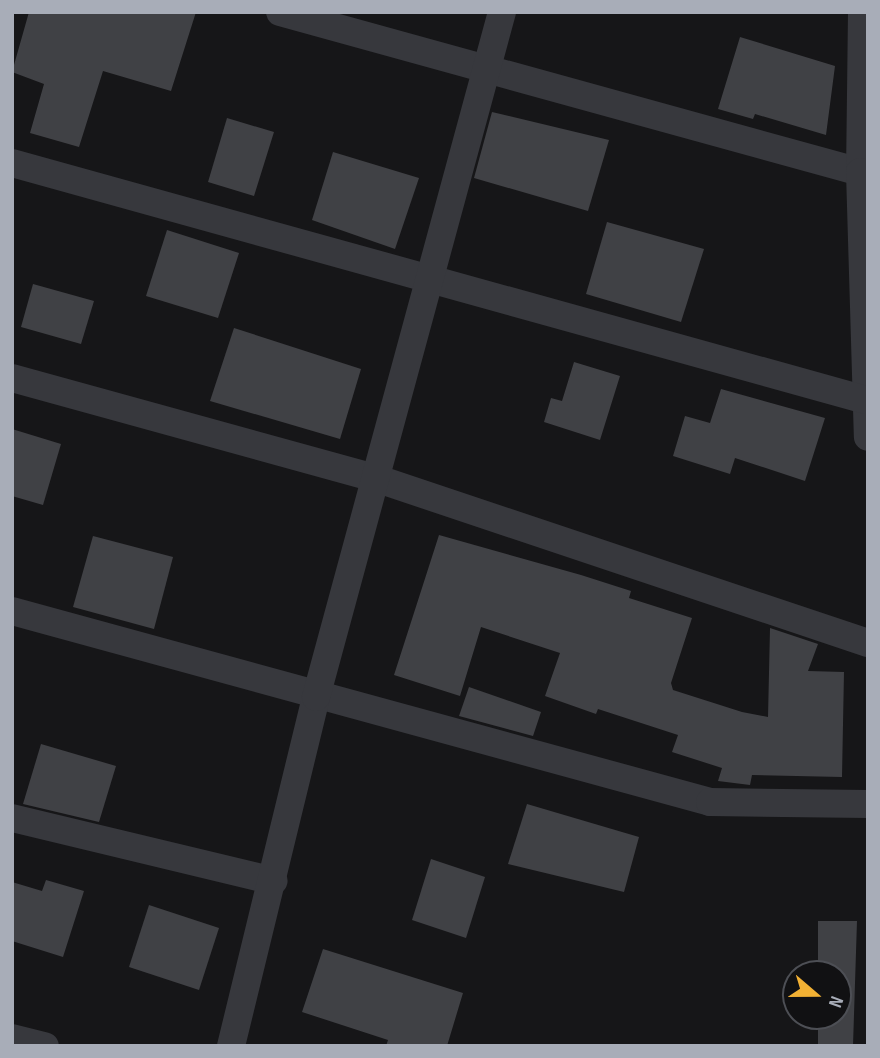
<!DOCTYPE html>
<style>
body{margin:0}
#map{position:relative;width:880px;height:1058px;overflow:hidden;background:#161618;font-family:"Sofia Sans Condensed",sans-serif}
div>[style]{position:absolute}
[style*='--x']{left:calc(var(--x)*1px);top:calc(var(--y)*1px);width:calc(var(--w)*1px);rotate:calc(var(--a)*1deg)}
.building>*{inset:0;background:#404145}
.minor>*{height:28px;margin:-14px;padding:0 14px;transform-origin:14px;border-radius:14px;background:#37383d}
span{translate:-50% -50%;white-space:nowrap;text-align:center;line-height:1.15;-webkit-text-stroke:5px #111113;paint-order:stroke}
.frame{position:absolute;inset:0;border:14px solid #a8adb8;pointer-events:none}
.north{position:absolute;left:782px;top:960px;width:70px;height:70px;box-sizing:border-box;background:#111113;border:2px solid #4d4f55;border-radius:50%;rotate:110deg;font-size:19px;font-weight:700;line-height:28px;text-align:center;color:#a8adb8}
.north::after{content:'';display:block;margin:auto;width:24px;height:32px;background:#f2b134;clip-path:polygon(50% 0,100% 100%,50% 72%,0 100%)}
</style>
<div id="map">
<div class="building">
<div style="clip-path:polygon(29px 12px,196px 12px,171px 91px,103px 71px,79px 147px,30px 133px,44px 84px,12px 72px)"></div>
<div style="clip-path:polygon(740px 37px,835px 66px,826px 135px,755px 114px,753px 119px,718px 109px)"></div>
<div style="clip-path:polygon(492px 112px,609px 140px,588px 211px,474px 178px)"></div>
<div style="clip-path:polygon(227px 118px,274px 132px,254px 196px,208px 182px)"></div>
<div style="clip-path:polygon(333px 152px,419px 178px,395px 249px,312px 220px)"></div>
<div style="clip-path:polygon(607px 222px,704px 249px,681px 322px,586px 294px)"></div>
<div style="clip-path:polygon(167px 230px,239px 253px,218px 318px,146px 296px)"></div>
<div style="clip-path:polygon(33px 284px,94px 301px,81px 344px,21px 327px)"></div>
<div style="clip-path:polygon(234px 328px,361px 369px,340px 439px,210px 401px)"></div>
<div style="clip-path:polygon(574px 362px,620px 376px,600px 440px,544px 422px,551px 398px,562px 401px)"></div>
<div style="clip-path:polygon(721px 389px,825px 418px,805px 481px,735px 458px,730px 474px,673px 456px,685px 416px,710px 423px)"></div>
<div style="clip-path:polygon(12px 429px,61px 444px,43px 505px,12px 496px)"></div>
<div style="clip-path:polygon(439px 535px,581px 575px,631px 591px,629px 598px,692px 618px,671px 683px,673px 690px,742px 712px,768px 717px,770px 628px,818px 644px,808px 671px,844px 672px,842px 777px,752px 775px,750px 785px,718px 781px,722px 768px,672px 752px,678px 735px,598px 709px,596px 714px,545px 696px,560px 653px,481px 627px,460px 696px,394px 675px)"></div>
<div style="clip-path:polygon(93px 536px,173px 557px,154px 629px,73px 607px)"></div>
<div style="clip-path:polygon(469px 687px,541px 712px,533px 736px,459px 716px)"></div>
<div style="clip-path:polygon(41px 744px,116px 766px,99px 822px,23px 804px)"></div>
<div style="clip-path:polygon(527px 804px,639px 837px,624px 892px,508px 864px)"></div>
<div style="clip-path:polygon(431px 859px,485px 877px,466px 938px,412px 920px)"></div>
<div style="clip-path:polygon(46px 880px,84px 891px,63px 957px,12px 941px,12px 882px,42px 891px)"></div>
<div style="clip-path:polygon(149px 905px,219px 928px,199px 990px,129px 967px)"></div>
<div style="clip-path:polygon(818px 921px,857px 921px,853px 1046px,818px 1046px,818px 1016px,838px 1016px,838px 974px,818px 974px)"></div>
<div style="clip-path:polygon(323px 949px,463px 993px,447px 1046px,386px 1046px,388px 1040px,302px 1012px)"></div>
</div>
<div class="minor">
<div style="--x:280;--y:12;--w:602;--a:15.42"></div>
<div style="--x:862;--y:12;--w:160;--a:90.7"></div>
<div style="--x:860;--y:172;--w:265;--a:88.3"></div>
<div style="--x:12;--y:163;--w:886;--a:15.51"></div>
<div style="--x:12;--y:378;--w:380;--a:15.4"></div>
<div style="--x:378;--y:479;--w:517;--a:18.51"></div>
<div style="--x:12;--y:611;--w:724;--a:15.3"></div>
<div style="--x:710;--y:802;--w:158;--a:0.7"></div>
<div style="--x:12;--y:818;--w:269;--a:13.5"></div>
<div style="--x:12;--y:1038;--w:34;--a:14"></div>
<div style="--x:231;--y:1046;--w:359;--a:-76.3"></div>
<div style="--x:316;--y:697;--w:710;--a:-74.81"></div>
</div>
<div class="frame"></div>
<div class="north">N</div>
</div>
